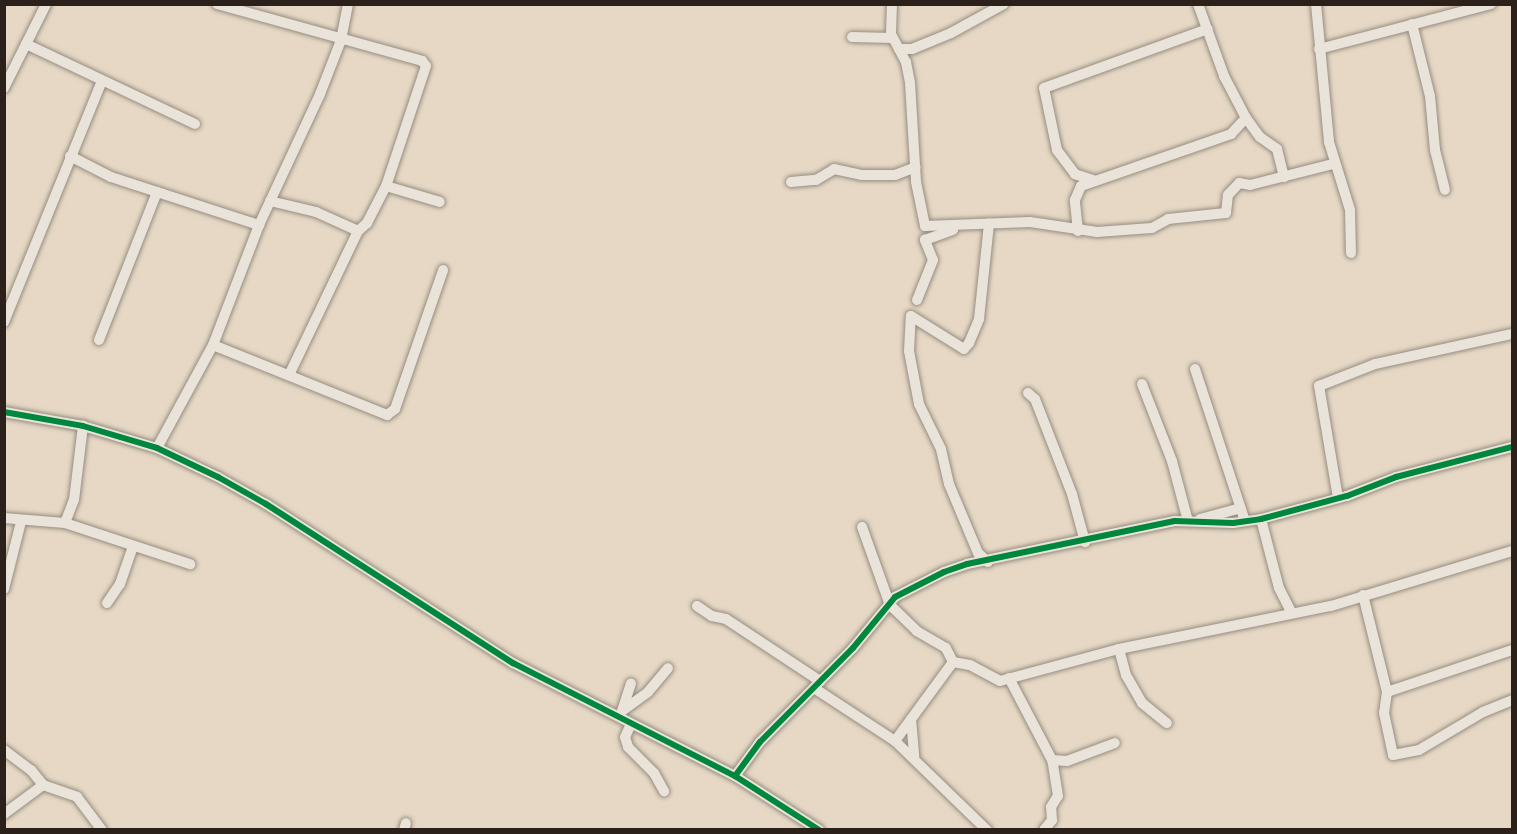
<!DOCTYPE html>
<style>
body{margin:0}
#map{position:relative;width:1517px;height:834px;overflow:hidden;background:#e6d8c4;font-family:"Libre Caslon Text",serif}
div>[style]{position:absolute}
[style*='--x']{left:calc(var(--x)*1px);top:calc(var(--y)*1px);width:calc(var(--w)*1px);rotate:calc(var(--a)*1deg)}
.roads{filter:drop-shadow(0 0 2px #968d81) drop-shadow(0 0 2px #968d81)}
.minor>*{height:10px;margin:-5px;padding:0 5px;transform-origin:5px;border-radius:5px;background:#eae3d9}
.cycleway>*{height:6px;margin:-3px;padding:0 3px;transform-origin:3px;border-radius:3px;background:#00873e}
span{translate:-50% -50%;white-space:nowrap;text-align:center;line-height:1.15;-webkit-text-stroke:6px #f8e7d0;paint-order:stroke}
.frame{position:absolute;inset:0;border:6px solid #2c201a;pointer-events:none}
</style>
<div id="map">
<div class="roads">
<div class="minor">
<div style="--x:217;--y:4;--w:213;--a:15.5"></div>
<div style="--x:422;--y:61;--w:6;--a:51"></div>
<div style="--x:426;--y:66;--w:126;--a:108.4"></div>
<div style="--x:386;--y:186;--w:42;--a:117.2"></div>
<div style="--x:367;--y:223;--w:12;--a:138"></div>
<div style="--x:358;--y:231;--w:160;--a:115.6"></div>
<div style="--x:892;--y:4;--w:30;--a:92"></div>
<div style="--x:891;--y:34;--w:32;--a:62"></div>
<div style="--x:906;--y:62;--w:21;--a:79"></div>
<div style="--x:910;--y:83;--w:99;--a:86.5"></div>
<div style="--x:916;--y:182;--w:45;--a:78.4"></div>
<div style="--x:925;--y:226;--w:105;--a:-2.2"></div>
<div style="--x:1030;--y:222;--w:68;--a:8.5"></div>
<div style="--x:1097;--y:232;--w:55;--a:-4.2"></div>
<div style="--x:1152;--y:228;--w:18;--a:-29"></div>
<div style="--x:1168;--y:219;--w:58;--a:-5.9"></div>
<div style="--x:1226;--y:213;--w:18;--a:-84"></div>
<div style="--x:1228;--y:195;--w:16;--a:-47"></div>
<div style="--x:1239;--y:183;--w:11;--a:10"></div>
<div style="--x:1250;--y:185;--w:86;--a:-14.2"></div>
<div style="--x:1198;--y:4;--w:77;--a:70.1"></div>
<div style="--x:1224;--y:76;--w:47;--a:62.4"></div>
<div style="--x:1246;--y:118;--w:24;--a:54"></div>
<div style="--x:1260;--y:137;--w:21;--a:35"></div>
<div style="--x:1277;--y:149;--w:29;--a:76"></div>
<div style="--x:1316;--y:4;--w:139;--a:84.6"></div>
<div style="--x:1329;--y:142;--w:71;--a:72.8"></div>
<div style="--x:1350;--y:210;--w:43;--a:88.7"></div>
<div style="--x:1412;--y:24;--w:74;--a:76"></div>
<div style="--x:1430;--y:96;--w:54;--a:84.7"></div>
<div style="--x:1435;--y:150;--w:41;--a:76"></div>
<div style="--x:852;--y:37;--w:40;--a:1.4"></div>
<div style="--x:26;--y:44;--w:187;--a:25.3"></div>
<div style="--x:899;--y:49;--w:13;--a:0"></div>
<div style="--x:912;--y:49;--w:42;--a:-22.3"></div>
<div style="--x:951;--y:33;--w:60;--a:-28.7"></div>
<div style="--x:1319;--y:49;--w:178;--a:-14.7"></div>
<div style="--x:4;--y:88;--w:94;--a:-63.4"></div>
<div style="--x:70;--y:156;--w:46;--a:27.1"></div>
<div style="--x:111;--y:177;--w:156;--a:18"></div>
<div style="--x:1093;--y:180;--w:19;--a:-162"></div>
<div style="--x:1075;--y:174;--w:30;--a:-127"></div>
<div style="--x:1057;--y:150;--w:63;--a:-101.8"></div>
<div style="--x:1044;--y:88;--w:174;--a:-19.8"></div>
<div style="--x:791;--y:182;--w:25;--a:-5"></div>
<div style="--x:816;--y:180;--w:21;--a:-31"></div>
<div style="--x:834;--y:169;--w:29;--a:12"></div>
<div style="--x:862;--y:175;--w:33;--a:0"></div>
<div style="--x:895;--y:175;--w:22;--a:-21"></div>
<div style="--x:386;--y:186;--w:56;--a:16.5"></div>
<div style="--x:270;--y:201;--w:47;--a:13.4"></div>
<div style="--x:316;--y:212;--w:46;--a:24.3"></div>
<div style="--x:1078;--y:231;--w:31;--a:-96"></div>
<div style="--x:1075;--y:200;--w:15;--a:-67"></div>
<div style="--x:1081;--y:186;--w:159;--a:-19.1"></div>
<div style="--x:1231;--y:134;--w:22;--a:-47"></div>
<div style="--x:917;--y:300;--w:43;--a:-68.2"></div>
<div style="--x:933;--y:260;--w:22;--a:-112"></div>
<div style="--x:925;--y:240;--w:30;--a:-20"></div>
<div style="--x:4;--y:322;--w:260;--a:-67.9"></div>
<div style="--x:99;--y:340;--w:159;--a:-68.6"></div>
<div style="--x:213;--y:345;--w:188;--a:21.9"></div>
<div style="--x:387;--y:415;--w:10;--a:-37"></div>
<div style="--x:395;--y:409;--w:147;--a:-70.9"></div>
<div style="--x:1195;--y:369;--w:160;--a:71.8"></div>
<div style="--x:1142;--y:384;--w:83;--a:68.7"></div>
<div style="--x:1172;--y:461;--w:62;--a:75.1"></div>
<div style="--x:1028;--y:393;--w:9;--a:41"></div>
<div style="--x:1035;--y:399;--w:102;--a:68.7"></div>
<div style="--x:1072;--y:494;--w:50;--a:74.8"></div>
<div style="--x:4;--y:412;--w:80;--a:10"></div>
<div style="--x:83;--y:426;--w:77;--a:16.6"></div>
<div style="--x:157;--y:448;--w:68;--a:25.4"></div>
<div style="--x:218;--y:477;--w:55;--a:29.4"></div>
<div style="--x:266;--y:504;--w:294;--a:32.8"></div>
<div style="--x:513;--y:663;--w:249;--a:27"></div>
<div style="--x:735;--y:776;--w:100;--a:32.7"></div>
<div style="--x:157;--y:448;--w:117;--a:-61.5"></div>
<div style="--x:213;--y:345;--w:129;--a:-69"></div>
<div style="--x:259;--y:225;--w:145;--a:-65"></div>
<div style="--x:320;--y:94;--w:58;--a:-68.7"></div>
<div style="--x:341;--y:40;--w:37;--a:-79"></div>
<div style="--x:1338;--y:498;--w:114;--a:-99.6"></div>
<div style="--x:1319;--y:386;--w:60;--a:-21.4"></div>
<div style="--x:1375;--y:364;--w:140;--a:-12.4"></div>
<div style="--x:4;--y:518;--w:61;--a:4.7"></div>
<div style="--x:65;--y:523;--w:132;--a:18.2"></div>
<div style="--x:1200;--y:519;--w:42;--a:-15"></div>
<div style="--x:1261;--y:519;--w:71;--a:75.4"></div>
<div style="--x:1279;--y:588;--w:28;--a:63"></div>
<div style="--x:65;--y:523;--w:25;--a:-69"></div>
<div style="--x:74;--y:500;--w:75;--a:-83.1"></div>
<div style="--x:988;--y:562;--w:13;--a:-138"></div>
<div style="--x:978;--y:553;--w:75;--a:-112.8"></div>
<div style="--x:949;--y:484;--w:36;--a:-103"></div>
<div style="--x:941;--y:449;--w:50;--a:-116.1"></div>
<div style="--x:919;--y:404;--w:54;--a:-100.7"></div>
<div style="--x:909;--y:351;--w:35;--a:-87"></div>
<div style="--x:911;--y:316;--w:62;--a:31.9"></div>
<div style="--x:964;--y:349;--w:8;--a:-50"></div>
<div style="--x:969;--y:343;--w:26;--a:-67"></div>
<div style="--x:979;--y:319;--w:96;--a:-84"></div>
<div style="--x:4;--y:589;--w:69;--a:-75.8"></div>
<div style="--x:1363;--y:595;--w:100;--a:76.1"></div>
<div style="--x:1387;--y:692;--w:132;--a:-18.6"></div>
<div style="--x:107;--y:603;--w:23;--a:-56"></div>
<div style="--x:120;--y:584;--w:39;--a:-71"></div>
<div style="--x:697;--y:606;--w:18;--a:34"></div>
<div style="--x:712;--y:616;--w:14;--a:12"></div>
<div style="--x:726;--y:619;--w:113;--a:33.4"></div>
<div style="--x:1119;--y:649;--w:216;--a:-11.5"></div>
<div style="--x:1331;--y:606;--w:189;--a:-16.9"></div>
<div style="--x:953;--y:662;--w:17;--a:10"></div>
<div style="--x:970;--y:665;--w:34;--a:28"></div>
<div style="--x:1000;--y:681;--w:123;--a:-15.1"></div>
<div style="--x:1119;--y:649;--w:27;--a:75"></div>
<div style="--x:1126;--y:675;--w:32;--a:60"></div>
<div style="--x:1142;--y:703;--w:32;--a:39"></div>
<div style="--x:1009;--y:678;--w:93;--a:62.3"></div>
<div style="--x:1052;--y:760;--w:15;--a:4"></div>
<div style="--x:1067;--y:761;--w:51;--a:-20.6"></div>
<div style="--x:814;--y:688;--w:97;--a:33.2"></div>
<div style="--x:895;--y:741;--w:98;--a:-53.7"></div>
<div style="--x:953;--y:662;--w:16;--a:-117"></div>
<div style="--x:946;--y:648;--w:34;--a:-150"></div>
<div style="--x:917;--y:631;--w:37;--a:-136"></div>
<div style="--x:890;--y:605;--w:83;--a:-109.7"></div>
<div style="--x:1387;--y:692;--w:21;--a:98"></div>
<div style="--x:1384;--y:713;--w:43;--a:77.9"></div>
<div style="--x:1393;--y:755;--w:26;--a:-11"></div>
<div style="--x:1419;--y:750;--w:74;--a:-30.7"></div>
<div style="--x:1483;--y:712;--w:31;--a:-22"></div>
<div style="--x:622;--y:711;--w:32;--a:-36"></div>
<div style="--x:648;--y:692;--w:31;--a:-50"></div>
<div style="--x:622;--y:711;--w:29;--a:-72"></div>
<div style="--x:911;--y:719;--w:38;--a:85"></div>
<div style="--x:630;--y:726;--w:12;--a:114"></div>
<div style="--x:625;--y:737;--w:10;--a:73"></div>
<div style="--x:628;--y:747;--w:37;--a:45"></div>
<div style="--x:654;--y:773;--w:21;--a:61"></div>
<div style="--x:895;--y:741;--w:128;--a:44.1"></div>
<div style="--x:4;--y:750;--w:34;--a:37"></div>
<div style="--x:31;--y:770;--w:19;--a:51"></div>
<div style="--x:43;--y:785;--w:36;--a:19"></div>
<div style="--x:77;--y:797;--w:41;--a:52.9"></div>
<div style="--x:735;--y:776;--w:42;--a:-53.7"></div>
<div style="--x:760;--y:742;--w:132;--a:-45.3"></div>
<div style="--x:853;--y:648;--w:66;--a:-50.5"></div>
<div style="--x:895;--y:597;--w:55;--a:-27"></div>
<div style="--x:944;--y:572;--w:24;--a:-19"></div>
<div style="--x:967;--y:564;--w:212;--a:-11.7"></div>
<div style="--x:1175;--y:521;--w:58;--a:2"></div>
<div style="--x:1233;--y:523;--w:28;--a:-8"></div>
<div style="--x:1261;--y:519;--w:89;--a:-15"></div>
<div style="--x:1347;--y:496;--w:53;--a:-21.2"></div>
<div style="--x:1396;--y:477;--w:120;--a:-14.5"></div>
<div style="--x:4;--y:814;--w:49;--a:-36.6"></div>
<div style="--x:404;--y:830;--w:7;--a:-74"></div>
<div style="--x:1044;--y:830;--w:13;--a:-51"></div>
<div style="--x:1052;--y:820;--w:13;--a:-94"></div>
<div style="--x:1051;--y:807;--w:13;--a:-58"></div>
<div style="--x:1058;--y:796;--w:36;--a:-99"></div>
</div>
</div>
<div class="cycleway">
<div style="--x:4;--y:412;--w:80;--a:10"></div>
<div style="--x:83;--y:426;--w:77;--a:16.6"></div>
<div style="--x:157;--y:448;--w:68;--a:25.4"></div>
<div style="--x:218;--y:477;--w:55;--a:29.4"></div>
<div style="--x:266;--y:504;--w:294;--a:32.8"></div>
<div style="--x:513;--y:663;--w:249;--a:27"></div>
<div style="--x:735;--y:776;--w:100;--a:32.7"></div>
<div style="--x:735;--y:776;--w:42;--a:-53.7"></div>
<div style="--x:760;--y:742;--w:132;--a:-45.3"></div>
<div style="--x:853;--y:648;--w:66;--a:-50.5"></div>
<div style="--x:895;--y:597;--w:55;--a:-27"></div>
<div style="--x:944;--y:572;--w:24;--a:-19"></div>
<div style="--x:967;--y:564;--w:212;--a:-11.7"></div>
<div style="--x:1175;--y:521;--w:58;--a:2"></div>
<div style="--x:1233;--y:523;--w:28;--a:-8"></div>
<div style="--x:1261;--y:519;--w:89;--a:-15"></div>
<div style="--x:1347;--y:496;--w:53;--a:-21.2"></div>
<div style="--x:1396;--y:477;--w:120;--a:-14.5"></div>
</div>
<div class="frame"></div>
</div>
